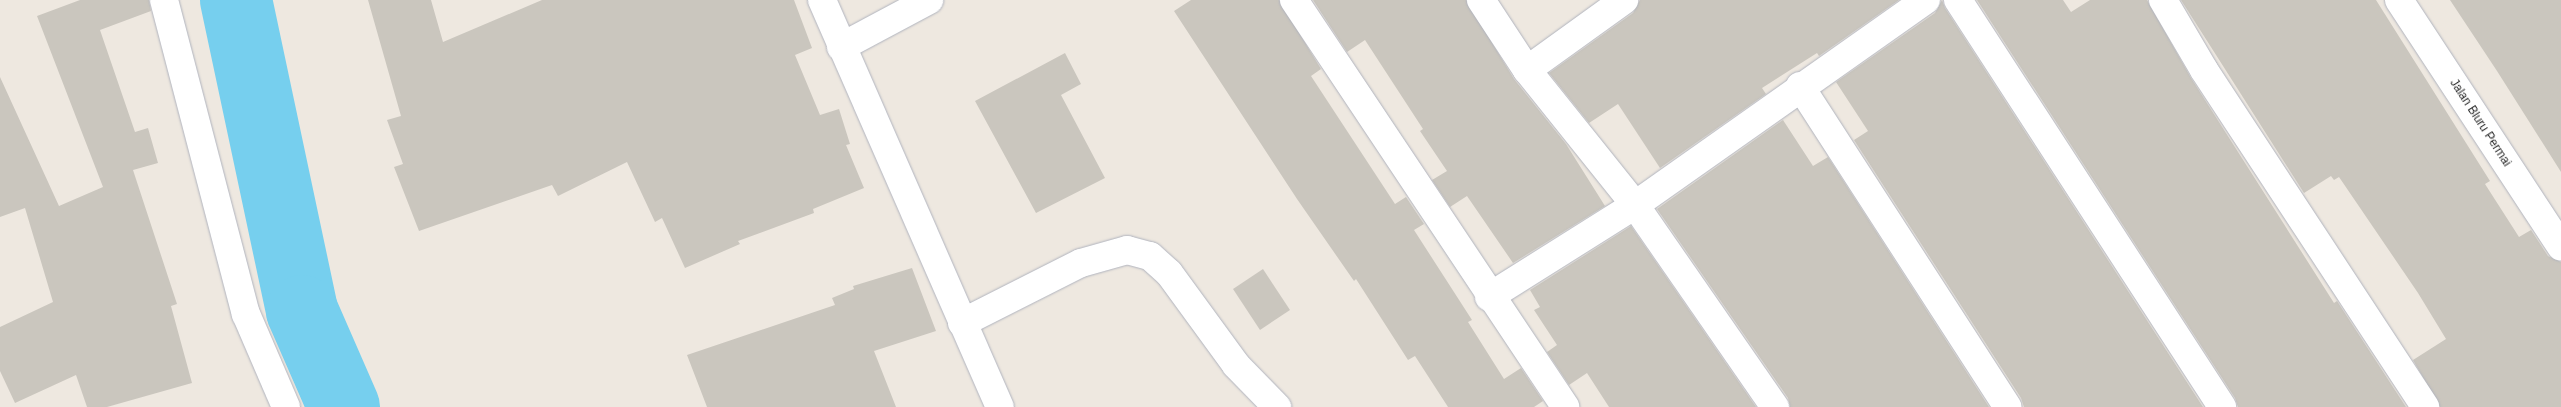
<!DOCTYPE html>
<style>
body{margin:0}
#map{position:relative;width:2561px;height:407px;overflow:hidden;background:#eee8e0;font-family:Arial,sans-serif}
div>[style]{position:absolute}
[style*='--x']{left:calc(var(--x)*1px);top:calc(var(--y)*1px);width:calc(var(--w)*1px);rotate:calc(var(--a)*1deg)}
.river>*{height:72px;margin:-36px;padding:0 36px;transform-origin:36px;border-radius:36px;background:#76cfee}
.building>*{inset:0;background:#cac6be}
.roads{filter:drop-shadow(0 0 1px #b0b3bd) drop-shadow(0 0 1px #b0b3bd)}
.minor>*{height:28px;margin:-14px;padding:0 14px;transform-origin:14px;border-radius:14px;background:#fff}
.tertiary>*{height:28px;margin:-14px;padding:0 14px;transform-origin:14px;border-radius:14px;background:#fff}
span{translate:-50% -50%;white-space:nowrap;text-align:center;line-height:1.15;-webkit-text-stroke:5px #fff;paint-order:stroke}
.street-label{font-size:12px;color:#2d2d2d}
</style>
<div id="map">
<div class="river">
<div style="--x:236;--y:0;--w:318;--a:78"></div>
<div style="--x:302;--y:311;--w:105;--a:66.4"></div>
</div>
<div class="building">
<div style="clip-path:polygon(80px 0,149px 0,151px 11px,100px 30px,135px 132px,148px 128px,158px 163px,133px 170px,177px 304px,171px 306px,192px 383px,107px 407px,87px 407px,76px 375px,15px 403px,0 371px,0 327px,53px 302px,25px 208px,0 217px,0 77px,59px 206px,103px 187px,37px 16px)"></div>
<div style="clip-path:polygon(368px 0,431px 0,443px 42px,542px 0,794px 0,812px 48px,795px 55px,820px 115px,839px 109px,850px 144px,846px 145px,864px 188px,813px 209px,814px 213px,738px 241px,740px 244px,685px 268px,662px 218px,655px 222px,627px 162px,558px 196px,552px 185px,419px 231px,394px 167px,403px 164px,387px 120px,401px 116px)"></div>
<div style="clip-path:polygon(1191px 0,1279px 0,1321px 69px,1311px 76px,1395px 204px,1406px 197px,1424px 224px,1414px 230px,1472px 320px,1468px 322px,1504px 379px,1521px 368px,1543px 401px,1534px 407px,1448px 407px,1415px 356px,1408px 360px,1356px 279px,1354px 281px,1297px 199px,1174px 11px)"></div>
<div style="clip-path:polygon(1313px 0,1466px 0,1514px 79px,1566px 144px,1605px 206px,1513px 263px,1467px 196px,1450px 207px,1432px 180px,1447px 171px,1420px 131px,1423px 129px,1365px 40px,1347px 52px)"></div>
<div style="clip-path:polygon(1640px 0,1899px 0,1819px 56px,1817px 53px,1762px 88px,1766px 94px,1660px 168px,1618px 104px,1589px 123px,1549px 73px,1633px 13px)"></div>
<div style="clip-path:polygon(1942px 0,1945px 8px,2203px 407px,2024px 407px,2021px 398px,1854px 140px,1868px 131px,1836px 82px,1935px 13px)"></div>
<div style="clip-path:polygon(1977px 0,2063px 0,2071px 12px,2090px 0,2147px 0,2191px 78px,2334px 303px,2337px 301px,2406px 407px,2238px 407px,2235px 398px)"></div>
<div style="clip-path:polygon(2181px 0,2376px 0,2490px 181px,2485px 184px,2519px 237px,2531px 230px,2548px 256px,2561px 262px,2561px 407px,2440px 407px,2413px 360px,2446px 339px,2418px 293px,2339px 177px,2334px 180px,2331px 176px,2304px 193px)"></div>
<div style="clip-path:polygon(2450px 0,2561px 0,2561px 172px,2497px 71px)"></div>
<div style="clip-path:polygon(1065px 53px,1081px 84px,1061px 95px,1105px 178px,1036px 213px,975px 101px)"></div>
<div style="clip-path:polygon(1783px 120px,1813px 166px,1828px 157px,1989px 407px,1790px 407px,1788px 398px,1657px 209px)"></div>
<div style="clip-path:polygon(1631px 226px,1756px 407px,1609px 407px,1587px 373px,1569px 385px,1547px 352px,1557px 345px,1534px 310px,1540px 307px,1530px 290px)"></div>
<div style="clip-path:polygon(912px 268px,936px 331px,874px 351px,896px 407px,707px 407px,687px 355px,835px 305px,832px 298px,854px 289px,853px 286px)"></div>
<div style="clip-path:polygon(1263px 269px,1290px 310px,1260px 330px,1233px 289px)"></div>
</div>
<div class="roads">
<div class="minor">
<div style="--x:164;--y:0;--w:325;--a:75.4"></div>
<div style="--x:246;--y:314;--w:101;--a:66.7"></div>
<div style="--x:1294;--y:0;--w:489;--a:56.3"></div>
<div style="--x:1481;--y:0;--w:84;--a:56.7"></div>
<div style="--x:1527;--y:70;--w:173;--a:51.3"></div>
<div style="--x:1635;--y:205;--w:246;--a:55.3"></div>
<div style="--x:1958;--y:0;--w:485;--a:57"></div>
<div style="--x:2163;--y:0;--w:81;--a:59.6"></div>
<div style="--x:2204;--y:70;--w:403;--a:56.7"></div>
<div style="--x:2399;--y:0;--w:295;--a:56.7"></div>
<div style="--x:841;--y:47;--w:100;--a:-28.1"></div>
<div style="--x:1527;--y:70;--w:120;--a:-35.8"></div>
<div style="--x:1800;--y:86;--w:382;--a:57.1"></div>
<div style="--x:1489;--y:297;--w:173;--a:-32.2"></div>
<div style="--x:1635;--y:205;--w:356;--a:-35.2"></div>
<div style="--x:962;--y:323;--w:133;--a:-26.8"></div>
<div style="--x:1081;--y:263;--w:48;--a:-15.8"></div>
<div style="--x:1127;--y:250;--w:24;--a:15"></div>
<div style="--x:1150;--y:256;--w:25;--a:42"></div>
<div style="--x:1169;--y:273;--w:114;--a:53.9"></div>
<div style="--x:1236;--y:365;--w:59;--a:45.7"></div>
</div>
<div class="tertiary">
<div style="--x:822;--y:0;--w:444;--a:66.4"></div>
</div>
</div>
<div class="street-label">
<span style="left:2480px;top:123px;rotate:57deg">Jalan Bluru Permai</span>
</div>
</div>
